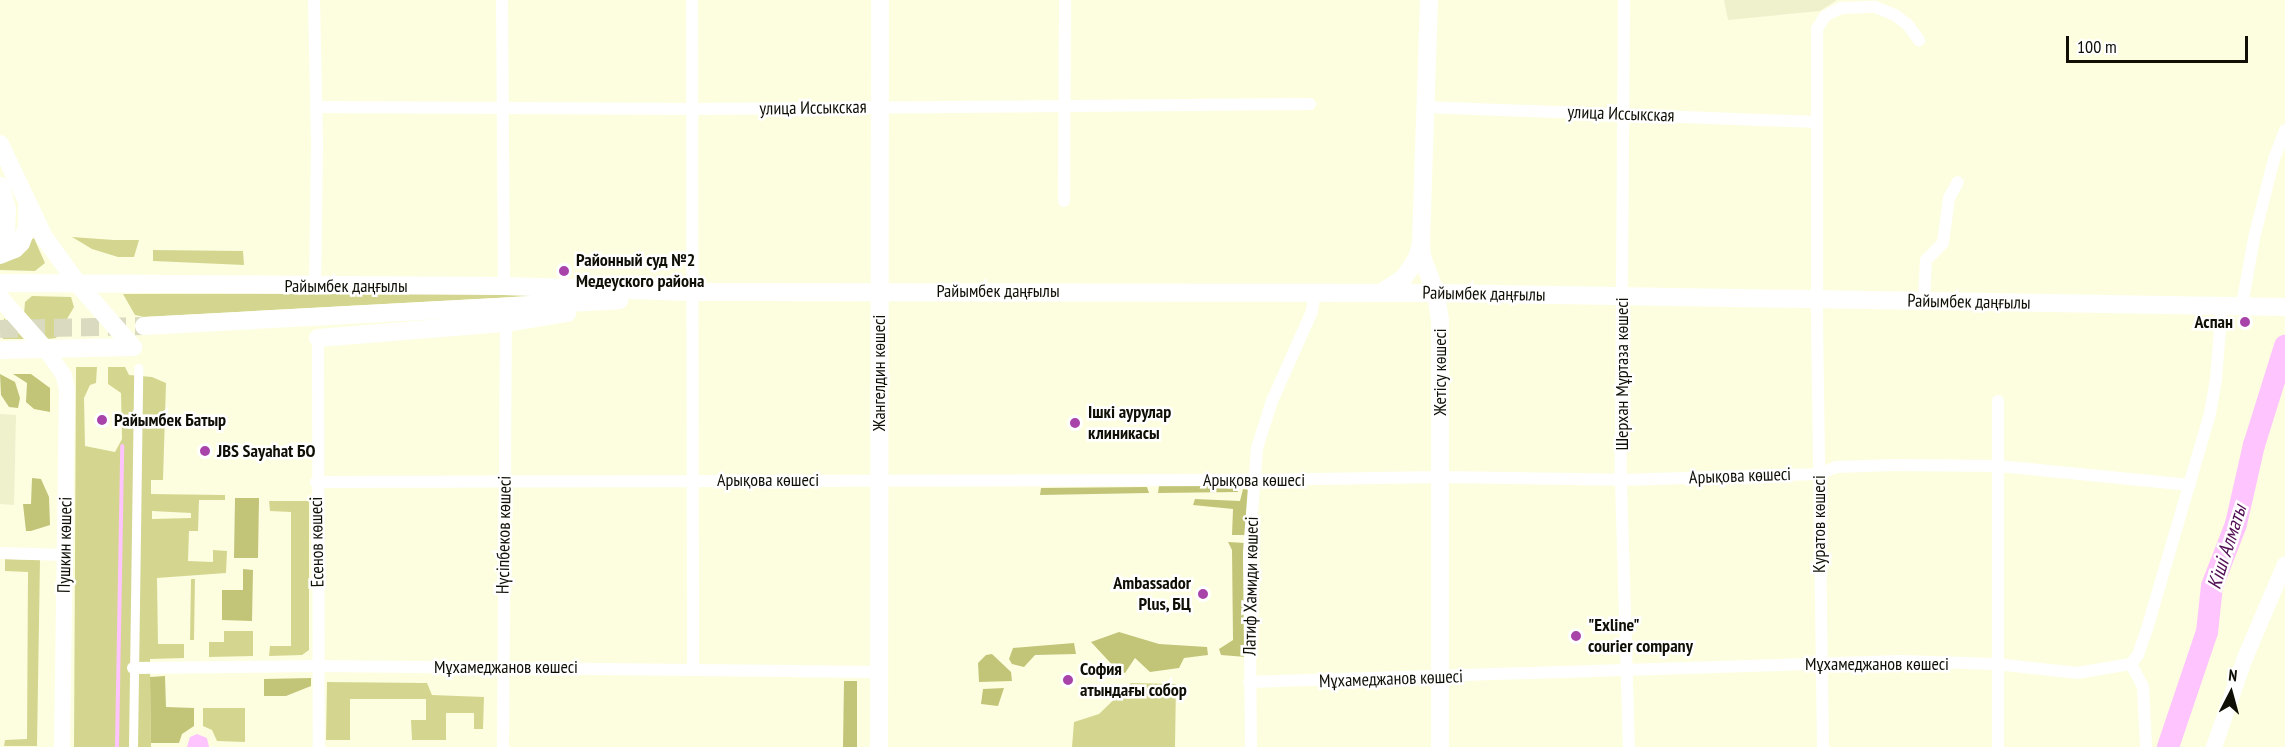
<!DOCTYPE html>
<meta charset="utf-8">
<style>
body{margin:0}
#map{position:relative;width:2285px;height:747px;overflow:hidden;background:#fdfee0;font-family:"PT Sans Narrow",sans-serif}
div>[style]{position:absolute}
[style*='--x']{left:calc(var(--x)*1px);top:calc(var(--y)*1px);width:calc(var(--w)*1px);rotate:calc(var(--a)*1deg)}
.built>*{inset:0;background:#eff0cc}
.green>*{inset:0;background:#d4d68f}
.forest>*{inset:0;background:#c2c478}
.water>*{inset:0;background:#fdc4fd}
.stream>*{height:4px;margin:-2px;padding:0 2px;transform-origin:2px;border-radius:2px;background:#fdc4fd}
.river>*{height:22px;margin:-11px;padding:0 11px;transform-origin:11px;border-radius:11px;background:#fdc4fd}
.secondary-tunnel>*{height:18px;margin-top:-9px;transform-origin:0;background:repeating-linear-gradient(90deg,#d9dabf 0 18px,transparent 0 27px)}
.pedestrian>*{height:9px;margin:-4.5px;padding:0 4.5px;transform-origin:4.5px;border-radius:4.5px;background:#fff}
.minor>*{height:12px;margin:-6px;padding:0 6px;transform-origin:6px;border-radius:6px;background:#fff}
.tertiary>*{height:16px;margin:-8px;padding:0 8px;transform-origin:8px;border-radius:8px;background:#fff}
.secondary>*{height:18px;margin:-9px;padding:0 9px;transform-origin:9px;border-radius:9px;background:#fff}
.primary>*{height:20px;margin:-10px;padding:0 10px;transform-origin:10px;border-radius:10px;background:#fff}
.dots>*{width:16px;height:16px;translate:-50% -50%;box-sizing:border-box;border:3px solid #fff;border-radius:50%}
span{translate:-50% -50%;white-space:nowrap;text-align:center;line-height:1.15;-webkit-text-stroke:5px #fff;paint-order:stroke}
.street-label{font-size:18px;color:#0f0f06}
.poi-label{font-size:18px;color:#0f0f06;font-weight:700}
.left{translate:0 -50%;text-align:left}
.right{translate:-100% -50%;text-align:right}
.water-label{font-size:20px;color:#521054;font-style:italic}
.north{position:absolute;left:2201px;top:663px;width:60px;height:60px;-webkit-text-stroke:4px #fff;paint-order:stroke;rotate:6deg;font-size:16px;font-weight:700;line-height:24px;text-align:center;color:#0f0f06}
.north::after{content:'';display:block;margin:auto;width:21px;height:27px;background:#0f0f06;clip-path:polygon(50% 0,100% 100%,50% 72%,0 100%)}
.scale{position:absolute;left:2066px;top:36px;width:182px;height:27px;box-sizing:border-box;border:3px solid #0f0f06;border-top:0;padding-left:8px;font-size:18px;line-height:21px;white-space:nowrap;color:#0f0f06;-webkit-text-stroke:4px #fff;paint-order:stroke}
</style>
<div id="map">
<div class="built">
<div style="clip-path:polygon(1724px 0,1837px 0,1820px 11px,1728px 20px)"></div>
<div style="clip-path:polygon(0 414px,16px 415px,14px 505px,0 504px)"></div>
</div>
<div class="green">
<div style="clip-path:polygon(72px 237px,114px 240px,139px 240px,134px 257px,118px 257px,92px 249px)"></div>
<div style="clip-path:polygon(34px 238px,45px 263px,35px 271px,0 270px,0 259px)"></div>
<div style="clip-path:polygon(153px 250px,243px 251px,244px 265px,153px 261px)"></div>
<div style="clip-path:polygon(586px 293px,144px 317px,135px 315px,123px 294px)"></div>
<div style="clip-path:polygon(32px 296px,71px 297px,74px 307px,56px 338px,47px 339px,24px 314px,25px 302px)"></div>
<div style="clip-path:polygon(4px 318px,24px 339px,3px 339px)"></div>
<div style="clip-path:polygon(evenodd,76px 367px,97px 367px,96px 383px,90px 385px,84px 398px,85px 446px,115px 452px,122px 439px,121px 393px,108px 384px,108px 367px,125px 367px,129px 375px,152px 377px,166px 383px,163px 480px,151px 480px,151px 494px,225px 495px,225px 500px,199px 500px,198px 531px,189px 531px,188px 561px,213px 562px,213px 550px,227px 551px,226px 573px,157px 578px,158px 644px,184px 644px,184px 658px,150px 659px,151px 747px,74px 747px,76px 367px,152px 511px,191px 513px,191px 518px,152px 519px,152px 511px)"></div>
<div style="clip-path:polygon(269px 501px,309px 501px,309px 650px,302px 655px,269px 656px,270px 646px,291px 646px,291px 512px,270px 511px)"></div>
<div style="clip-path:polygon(5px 559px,40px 560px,37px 746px,4px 746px,5px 740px,27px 739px,28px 572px,5px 571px)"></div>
<div style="clip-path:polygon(191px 579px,195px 579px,194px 640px,190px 640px)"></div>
<div style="clip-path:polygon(224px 631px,253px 631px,253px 656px,209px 657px,209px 642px,224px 642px)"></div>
<div style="clip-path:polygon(327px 682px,427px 683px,432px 695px,484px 697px,483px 729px,474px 729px,474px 713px,446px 713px,446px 740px,412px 740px,411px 720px,426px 720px,426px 699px,350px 699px,350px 740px,326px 740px)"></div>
<div style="clip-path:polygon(1131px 683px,1176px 684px,1175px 747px,1072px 747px,1074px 722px,1099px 714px)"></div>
<div style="clip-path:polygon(203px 708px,245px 708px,245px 742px,217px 741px,212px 730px,203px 726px)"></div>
</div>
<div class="forest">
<div style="clip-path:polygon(0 374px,15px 382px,20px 398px,18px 408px,9px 407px,1px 395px)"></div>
<div style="clip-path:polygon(13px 374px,31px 374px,50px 388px,50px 412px,34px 409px,26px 402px,27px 383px)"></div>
<div style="clip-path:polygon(32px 478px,41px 479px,49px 497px,50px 525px,31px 531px,26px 531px,23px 504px,31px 504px)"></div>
<div style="clip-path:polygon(1159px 486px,1236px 486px,1238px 492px,1158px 493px)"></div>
<div style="clip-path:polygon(1147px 487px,1149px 493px,1040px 495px,1041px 488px)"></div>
<div style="clip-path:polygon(1243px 489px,1249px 490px,1247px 535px,1232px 535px,1233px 509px,1193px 505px,1195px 499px,1240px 501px)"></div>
<div style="clip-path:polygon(235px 498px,259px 498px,258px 558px,234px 558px)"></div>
<div style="clip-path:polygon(1228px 542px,1245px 543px,1246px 657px,1221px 655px,1219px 649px,1233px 640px,1232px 550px)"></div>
<div style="clip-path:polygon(243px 569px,253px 570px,252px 621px,222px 620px,222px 590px,243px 590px)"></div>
<div style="clip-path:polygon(1119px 632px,1159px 644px,1207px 647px,1208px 655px,1184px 658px,1179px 668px,1150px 672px,1135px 658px,1125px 673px,1118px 671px,1091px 642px)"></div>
<div style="clip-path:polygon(1074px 643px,1076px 654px,1035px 655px,1024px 667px,1012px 664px,1009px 659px,1013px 648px)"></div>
<div style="clip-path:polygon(992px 654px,1011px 672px,1012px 681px,979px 682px,978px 663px,986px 655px)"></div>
<div style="clip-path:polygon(165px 676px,166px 707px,194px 708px,194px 726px,182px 734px,179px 743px,151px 743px,150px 677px)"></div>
<div style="clip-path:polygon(311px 678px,311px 686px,286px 696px,264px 696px,264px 679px)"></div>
<div style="clip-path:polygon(844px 681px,857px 681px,857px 747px,843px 747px)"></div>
<div style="clip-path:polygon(1004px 688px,998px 706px,981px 704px,983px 689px)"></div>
</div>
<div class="water">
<div style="clip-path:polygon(197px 734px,207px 738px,209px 747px,187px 747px,190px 737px)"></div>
</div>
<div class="stream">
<div style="--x:117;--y:747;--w:301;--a:-89"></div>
</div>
<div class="river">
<div style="--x:2168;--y:747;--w:121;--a:-71.3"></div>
<div style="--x:2207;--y:632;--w:46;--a:-83.8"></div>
<div style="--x:2212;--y:586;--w:66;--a:-68.8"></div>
<div style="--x:2236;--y:524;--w:81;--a:-77.2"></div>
<div style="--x:2254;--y:445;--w:104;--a:-72.6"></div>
</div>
<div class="secondary-tunnel">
<div style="--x:0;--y:329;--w:144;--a:-1.2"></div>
</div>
<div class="pedestrian">
<div style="--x:133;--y:747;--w:379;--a:-89.2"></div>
</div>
<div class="minor">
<div style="--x:314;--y:0;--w:146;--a:88.8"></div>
<div style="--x:317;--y:146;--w:139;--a:90.8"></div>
<div style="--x:502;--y:0;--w:286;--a:89.6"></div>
<div style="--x:692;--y:0;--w:669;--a:89.91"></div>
<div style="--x:1624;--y:0;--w:480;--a:90.4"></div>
<div style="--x:1621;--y:480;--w:267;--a:88.3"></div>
<div style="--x:316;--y:107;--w:376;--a:0.3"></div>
<div style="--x:692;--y:109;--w:618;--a:-0.46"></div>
<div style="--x:1425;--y:107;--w:392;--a:2.2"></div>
<div style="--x:1064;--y:201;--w:201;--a:-89.7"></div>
<div style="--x:1924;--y:302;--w:42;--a:-87.3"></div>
<div style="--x:1926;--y:260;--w:24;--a:-45"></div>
<div style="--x:1943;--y:243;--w:45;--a:-82.4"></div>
<div style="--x:1949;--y:198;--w:18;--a:-61"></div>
<div style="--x:2242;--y:305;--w:68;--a:-79.8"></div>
<div style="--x:2254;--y:238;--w:81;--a:-75.8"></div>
<div style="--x:2274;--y:159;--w:31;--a:-69"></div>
<div style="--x:318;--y:338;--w:409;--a:89.9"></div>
<div style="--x:316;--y:482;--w:939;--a:-0.12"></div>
<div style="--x:1255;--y:480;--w:185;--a:-0.9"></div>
<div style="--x:1440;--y:477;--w:181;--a:0.9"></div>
<div style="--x:1621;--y:480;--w:198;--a:-1.7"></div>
<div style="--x:1819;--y:474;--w:18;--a:-22"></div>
<div style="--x:1836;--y:467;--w:58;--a:-2"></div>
<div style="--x:1894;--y:465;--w:105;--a:0.5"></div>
<div style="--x:1999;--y:466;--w:192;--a:5.7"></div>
<div style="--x:0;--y:553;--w:65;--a:1.8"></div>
<div style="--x:2131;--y:664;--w:26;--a:62"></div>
<div style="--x:2143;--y:687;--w:60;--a:87.1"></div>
<div style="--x:133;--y:668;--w:186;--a:-0.6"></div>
<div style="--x:319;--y:666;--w:560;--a:0.61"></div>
<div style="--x:1249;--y:682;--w:652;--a:-1.84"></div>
<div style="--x:1901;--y:661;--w:95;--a:1.8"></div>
<div style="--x:1996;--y:664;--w:81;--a:6.3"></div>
<div style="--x:2077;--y:673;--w:55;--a:-9.5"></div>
<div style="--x:2131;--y:664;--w:11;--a:-52"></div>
<div style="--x:2138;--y:655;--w:28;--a:-71"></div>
<div style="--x:2147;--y:629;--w:225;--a:-73.7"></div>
<div style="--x:2210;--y:413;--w:35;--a:-80"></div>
<div style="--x:2216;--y:379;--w:75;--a:-85.4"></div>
<div style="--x:503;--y:747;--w:424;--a:-89.6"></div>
<div style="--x:1251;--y:747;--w:195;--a:-90.6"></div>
<div style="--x:1249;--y:552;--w:104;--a:-85.6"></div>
<div style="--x:1257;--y:448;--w:49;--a:-72.3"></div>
<div style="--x:1272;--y:401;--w:98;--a:-66"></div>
<div style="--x:1312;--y:311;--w:18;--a:-81"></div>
<div style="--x:1823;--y:747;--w:446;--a:-90.8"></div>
<div style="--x:1817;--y:301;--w:272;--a:-90"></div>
<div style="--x:1817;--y:29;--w:15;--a:-58"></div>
<div style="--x:1825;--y:16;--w:18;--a:-27"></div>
<div style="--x:1841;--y:8;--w:34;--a:-2"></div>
<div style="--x:1875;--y:7;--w:22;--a:22"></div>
<div style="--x:1895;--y:15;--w:16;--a:38"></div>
<div style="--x:1908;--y:25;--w:19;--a:54"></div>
<div style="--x:1998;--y:747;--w:346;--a:-90"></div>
</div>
<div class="tertiary">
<div style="--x:46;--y:350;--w:32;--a:55"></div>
<div style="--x:64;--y:376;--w:14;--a:78"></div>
<div style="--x:67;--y:390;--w:357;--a:90.8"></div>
<div style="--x:2214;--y:747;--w:94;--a:-70.8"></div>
<div style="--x:2245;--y:658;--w:102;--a:-66.9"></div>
</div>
<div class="secondary">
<div style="--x:1429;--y:0;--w:243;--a:91.9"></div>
<div style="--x:1421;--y:243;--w:14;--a:86"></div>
<div style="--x:1422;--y:257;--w:39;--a:69"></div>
<div style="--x:1436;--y:293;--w:27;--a:82"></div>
<div style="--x:1440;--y:320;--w:427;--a:90"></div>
<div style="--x:0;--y:144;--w:103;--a:64.7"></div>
<div style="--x:44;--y:237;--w:58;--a:54.1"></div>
<div style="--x:78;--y:284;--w:84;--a:48.9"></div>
<div style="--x:0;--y:255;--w:16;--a:-22"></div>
<div style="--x:15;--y:249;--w:8;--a:-45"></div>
<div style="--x:21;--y:243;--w:17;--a:-69"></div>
<div style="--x:27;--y:227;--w:19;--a:-90"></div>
<div style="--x:0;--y:283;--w:504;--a:0.34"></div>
<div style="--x:504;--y:286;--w:189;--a:1.8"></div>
<div style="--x:693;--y:292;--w:743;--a:0.08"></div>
<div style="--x:1436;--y:293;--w:849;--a:0.94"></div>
<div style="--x:1382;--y:292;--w:25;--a:-32"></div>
<div style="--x:1403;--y:279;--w:25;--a:-56"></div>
<div style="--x:1417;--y:258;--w:15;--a:-74"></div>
<div style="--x:0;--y:298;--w:69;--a:48.5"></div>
<div style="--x:144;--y:326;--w:476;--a:-3.1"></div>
<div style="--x:318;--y:338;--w:189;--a:-4.6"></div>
<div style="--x:506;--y:323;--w:62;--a:-9.3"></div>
<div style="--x:0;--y:350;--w:133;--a:-1.3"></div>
<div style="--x:879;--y:747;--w:747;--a:-89.92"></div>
</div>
<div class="primary">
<div style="--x:0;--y:187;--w:23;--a:75"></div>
<div style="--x:6;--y:209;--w:30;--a:92"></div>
</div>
<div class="dots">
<div style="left:564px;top:271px;background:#a743a9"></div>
<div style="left:2245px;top:322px;background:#a743a9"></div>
<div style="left:102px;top:420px;background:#a743a9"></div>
<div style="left:1075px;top:423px;background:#a743a9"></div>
<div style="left:205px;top:451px;background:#a743a9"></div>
<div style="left:1203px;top:594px;background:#a743a9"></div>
<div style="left:1576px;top:636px;background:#a743a9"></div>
<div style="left:1068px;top:680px;background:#a743a9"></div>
</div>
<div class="street-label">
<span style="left:813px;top:108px;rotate:-1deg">улица Иссыкская</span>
<span style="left:1621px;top:114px;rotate:2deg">улица Иссыкская</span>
<span style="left:346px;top:286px">Райымбек даңғылы</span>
<span style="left:998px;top:291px">Райымбек даңғылы</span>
<span style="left:1484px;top:294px;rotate:1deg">Райымбек даңғылы</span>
<span style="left:1969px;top:302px;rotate:1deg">Райымбек даңғылы</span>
<span style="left:1440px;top:372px;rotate:-90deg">Жетісу көшесі</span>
<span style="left:879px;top:373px;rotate:-90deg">Жангелдин көшесі</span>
<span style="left:1622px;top:374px;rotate:-90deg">Шерхан Мұртаза көшесі</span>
<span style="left:1740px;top:476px;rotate:-2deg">Арықова көшесі</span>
<span style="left:768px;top:480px">Арықова көшесі</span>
<span style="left:1254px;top:480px">Арықова көшесі</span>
<span style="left:1819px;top:524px;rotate:-90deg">Куратов көшесі</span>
<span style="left:504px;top:535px;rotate:-89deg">Нүсіпбеков көшесі</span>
<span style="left:317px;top:542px;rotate:-91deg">Есенов көшесі</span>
<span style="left:65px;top:545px;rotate:-89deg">Пушкин көшесі</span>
<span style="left:1251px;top:586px;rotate:-89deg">Латиф Хамиди көшесі</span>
<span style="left:1877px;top:664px">Мұхамеджанов көшесі</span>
<span style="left:506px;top:667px">Мұхамеджанов көшесі</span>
<span style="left:1391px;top:679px;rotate:-2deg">Мұхамеджанов көшесі</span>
</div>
<div class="poi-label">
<span class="left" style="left:576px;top:271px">Районный суд №2<br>Медеуского района</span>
<span class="right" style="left:2233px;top:322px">Аспан</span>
<span class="left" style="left:1088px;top:423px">Ішкі аурулар<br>клиникасы</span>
<span class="left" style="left:114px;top:420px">Райымбек Батыр</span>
<span class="left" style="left:217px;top:451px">JBS Sayahat БО</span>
<span class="right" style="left:1191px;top:594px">Ambassador<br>Plus, БЦ</span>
<span class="left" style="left:1588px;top:636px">"Exline"<br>courier company</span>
<span class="left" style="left:1080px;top:680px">София<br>атындағы собор</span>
</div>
<div class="water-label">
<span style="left:2227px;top:547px;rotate:-72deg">Кіші Алматы</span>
</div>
<div class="north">N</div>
<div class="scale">100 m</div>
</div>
